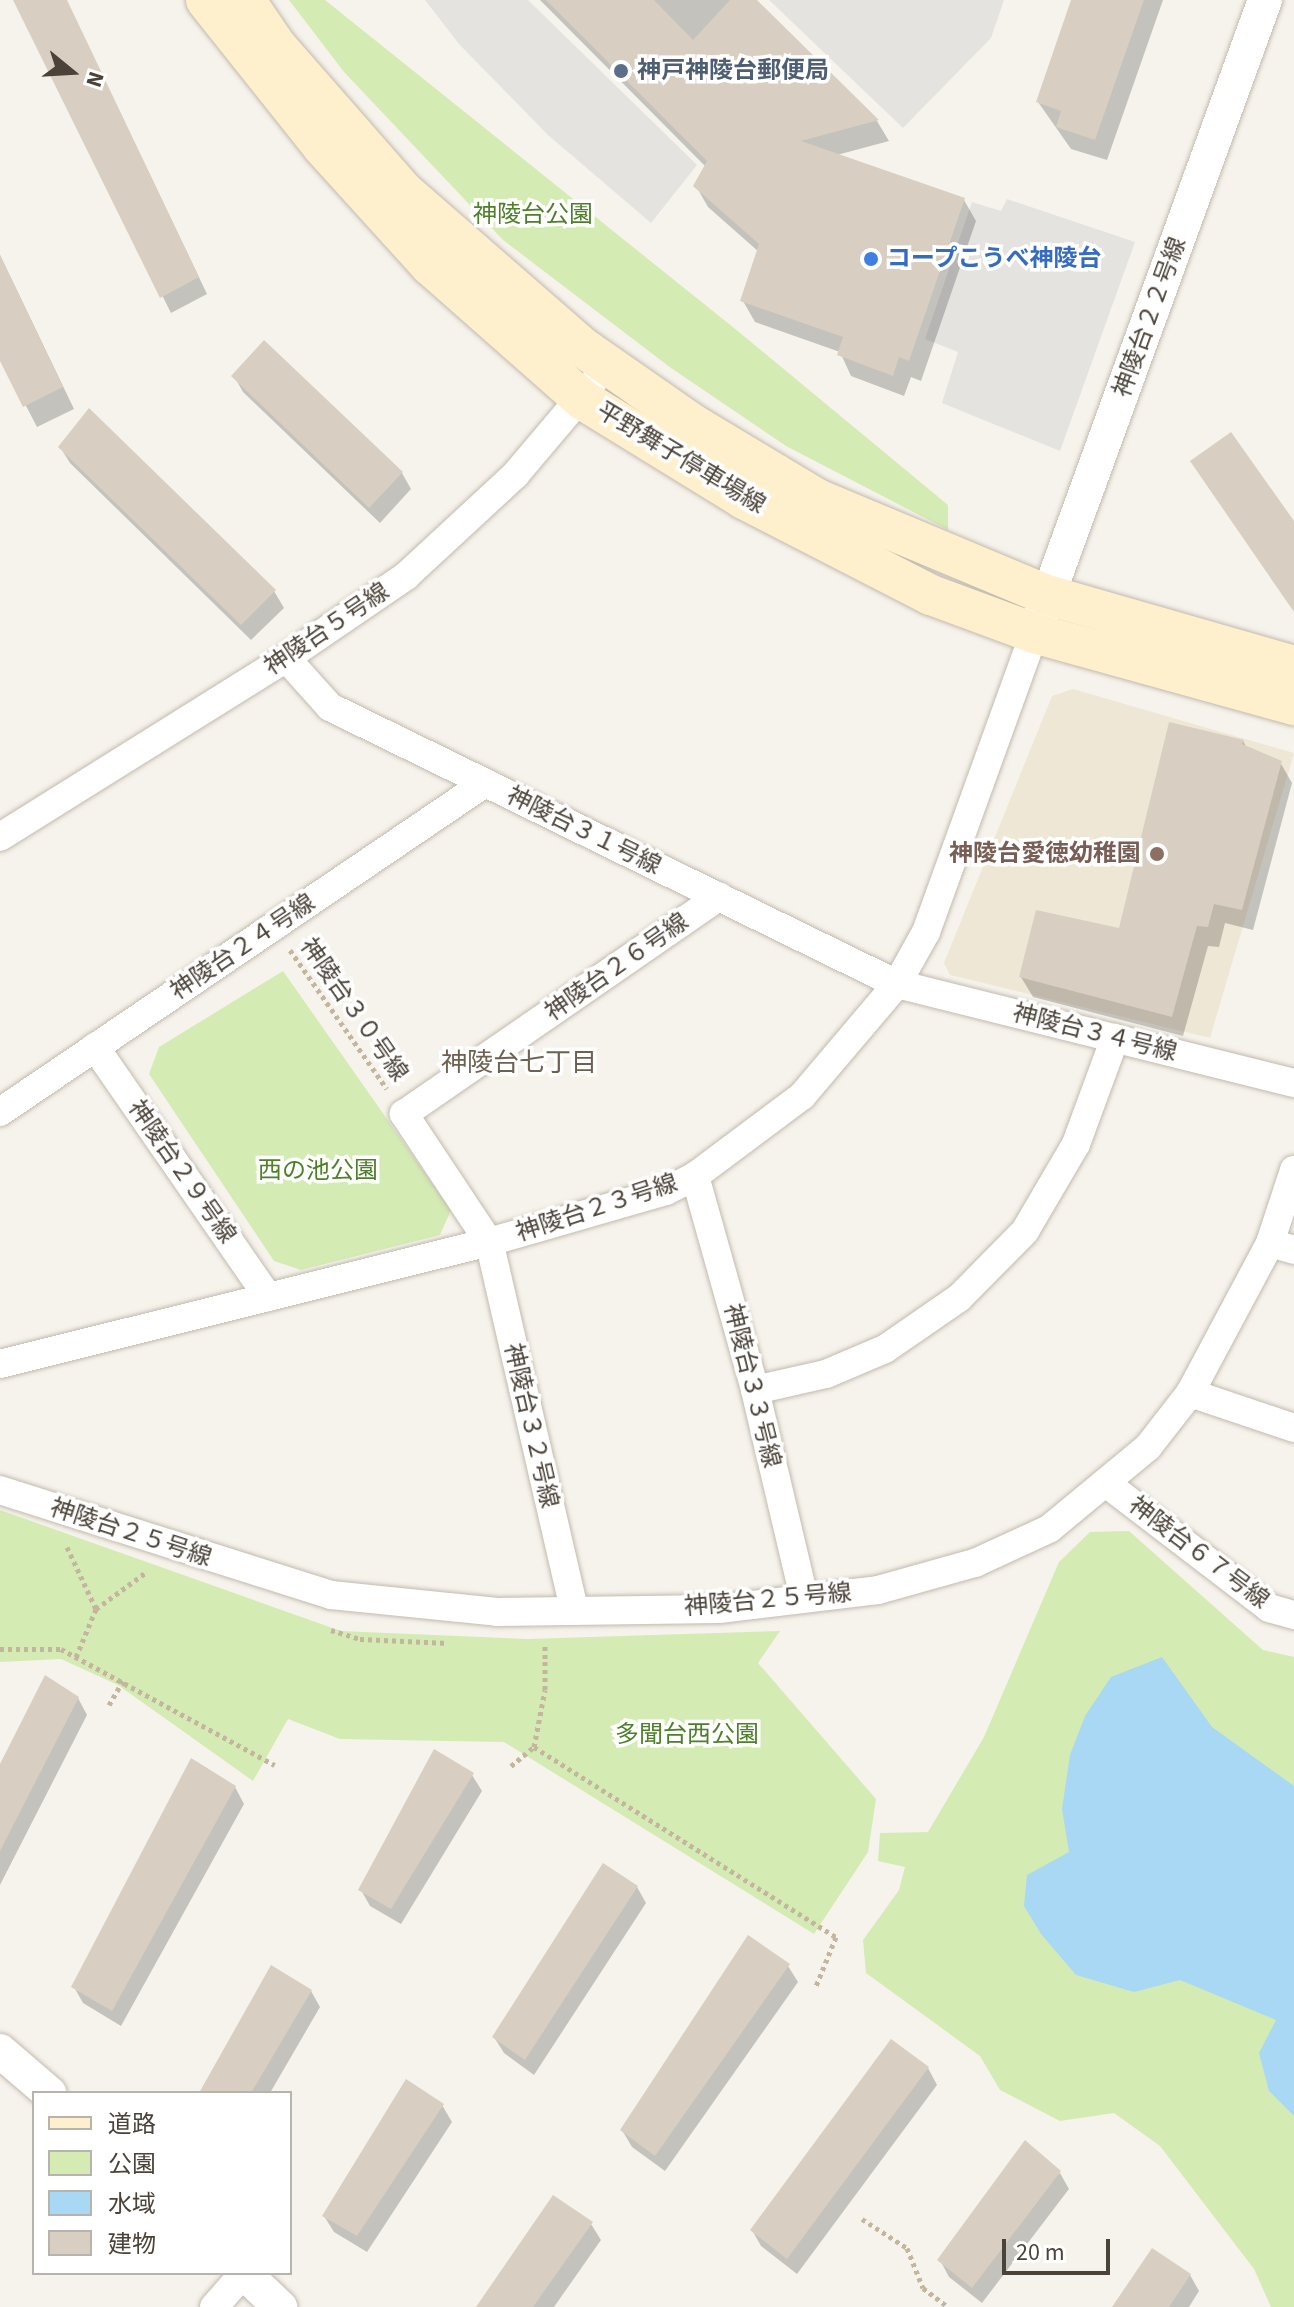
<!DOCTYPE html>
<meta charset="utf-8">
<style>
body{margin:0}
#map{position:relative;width:1294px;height:2307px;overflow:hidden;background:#f6f3ec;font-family:"Source Sans 3","Noto Sans JP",sans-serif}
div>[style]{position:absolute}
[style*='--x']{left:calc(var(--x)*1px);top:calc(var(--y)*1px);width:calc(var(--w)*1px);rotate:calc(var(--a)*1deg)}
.education>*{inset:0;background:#efe7d6}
.green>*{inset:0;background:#d5ebb4}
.parking>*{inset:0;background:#e5e3e0}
.water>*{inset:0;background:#a8d8f3}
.shadow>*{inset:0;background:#0003}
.building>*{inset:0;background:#d8cec1}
.path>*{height:5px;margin-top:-2.5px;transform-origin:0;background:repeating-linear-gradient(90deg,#c4b59f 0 4px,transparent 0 8px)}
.roads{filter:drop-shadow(0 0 2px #c2baae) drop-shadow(0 0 2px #c2baae)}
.minor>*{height:28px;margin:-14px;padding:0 14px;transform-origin:14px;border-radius:14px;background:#fff}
.tertiary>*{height:34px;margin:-17px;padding:0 17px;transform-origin:17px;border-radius:17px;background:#fff}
.secondary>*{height:40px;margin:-20px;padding:0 20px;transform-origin:20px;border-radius:20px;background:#fff0cd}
.dots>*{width:22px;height:22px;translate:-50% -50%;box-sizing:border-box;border:4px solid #fff;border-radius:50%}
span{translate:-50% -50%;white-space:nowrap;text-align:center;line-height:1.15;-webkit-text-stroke:7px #fff;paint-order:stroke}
.service-label{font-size:24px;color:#4e5e75;font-weight:700}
.left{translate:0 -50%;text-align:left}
.park-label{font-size:24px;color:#4e8029}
.shop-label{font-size:24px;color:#366cbe;font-weight:700}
.street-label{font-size:24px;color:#4b4339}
.education-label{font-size:24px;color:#785e54;font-weight:700}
.right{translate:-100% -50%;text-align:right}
.neighbourhood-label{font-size:26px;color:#6e6150}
.legend{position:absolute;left:32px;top:2091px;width:260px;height:184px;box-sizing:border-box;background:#fff;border:2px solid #b7b4b0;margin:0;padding:10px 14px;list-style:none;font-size:24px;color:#4b4339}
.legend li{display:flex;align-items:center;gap:16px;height:40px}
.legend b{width:40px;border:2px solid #b7b4b0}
.north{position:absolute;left:32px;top:32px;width:80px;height:80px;-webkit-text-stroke:6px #fff;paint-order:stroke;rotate:108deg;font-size:22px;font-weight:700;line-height:32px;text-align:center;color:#4b4339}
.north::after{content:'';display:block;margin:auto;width:28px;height:36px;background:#4b4339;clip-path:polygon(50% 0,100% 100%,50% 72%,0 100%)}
.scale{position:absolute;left:1002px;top:2239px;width:108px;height:36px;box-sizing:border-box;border:4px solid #4b4339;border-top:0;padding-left:10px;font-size:24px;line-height:28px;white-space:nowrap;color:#4b4339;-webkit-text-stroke:6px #fff;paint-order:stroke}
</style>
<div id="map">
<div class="education">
<div style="clip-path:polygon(1073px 689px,1294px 753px,1210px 1038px,950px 975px,944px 963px,1052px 696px)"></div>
</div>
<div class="green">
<div style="clip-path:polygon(289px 0,325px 0,739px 332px,948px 505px,948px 530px,786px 446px,671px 368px,503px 240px,344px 72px)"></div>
<div style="clip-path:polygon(283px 971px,451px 1210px,440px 1235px,301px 1270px,274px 1261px,149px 1074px,159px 1047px)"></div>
<div style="clip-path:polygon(0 1510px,341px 1631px,528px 1639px,780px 1631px,758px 1663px,876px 1799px,868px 1852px,814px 1934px,504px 1742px,340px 1739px,288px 1719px,253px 1781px,118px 1685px,61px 1659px,0 1662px)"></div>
<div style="clip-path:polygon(1129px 1531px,1263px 1650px,1294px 1657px,1294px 2307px,1271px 2307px,1254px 2269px,1160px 2146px,1114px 2113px,1060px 2121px,1000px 2090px,980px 2056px,866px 1973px,863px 1940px,899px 1890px,905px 1867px,878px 1861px,880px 1833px,928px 1832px,984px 1737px,1059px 1562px,1090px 1532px)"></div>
</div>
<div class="parking">
<div style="clip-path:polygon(425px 0,528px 0,697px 165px,651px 223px,548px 135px,459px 44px)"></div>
<div style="clip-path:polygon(769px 0,1004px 0,991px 38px,903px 128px)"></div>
<div style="clip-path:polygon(1007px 199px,1135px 242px,1060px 451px,942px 403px,958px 352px,925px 339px,972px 202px,1001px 211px)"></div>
</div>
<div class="water">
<div style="clip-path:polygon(1162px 1657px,1212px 1727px,1294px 1786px,1294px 2116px,1269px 2091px,1259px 2053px,1276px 2020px,1180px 1980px,1134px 1992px,1076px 1975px,1041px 1934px,1024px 1906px,1027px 1875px,1069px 1852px,1062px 1809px,1070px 1755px,1085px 1716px,1111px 1677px)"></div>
</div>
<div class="shadow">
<div style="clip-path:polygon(34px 0,66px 0,207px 294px,171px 313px,19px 8px)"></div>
<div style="clip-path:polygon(540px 0,754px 0,877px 121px,889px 141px,837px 155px,964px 200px,976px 221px,921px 381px,911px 377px,904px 396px,851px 376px,840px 352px,755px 322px,743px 301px,759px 252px,708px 207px,696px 186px,706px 167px)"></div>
<div style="clip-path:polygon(1073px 0,1163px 0,1107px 160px,1071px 149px,1038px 102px)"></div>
<div style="clip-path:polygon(0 255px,74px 409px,37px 427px,0 356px)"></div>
<div style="clip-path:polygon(234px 376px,402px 473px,411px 489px,380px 523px,243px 392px)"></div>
<div style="clip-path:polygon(60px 447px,274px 591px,284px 608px,251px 640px,70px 463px)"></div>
<div style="clip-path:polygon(1243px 741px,1247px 748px,1280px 762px,1292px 783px,1253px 930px,1225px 923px,1219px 947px,1208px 946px,1183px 1036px,1033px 997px,1021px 977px,1121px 931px)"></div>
<div style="clip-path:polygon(78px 1698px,87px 1715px,0 1885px,0 1769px)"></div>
<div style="clip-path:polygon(472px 1775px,482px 1791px,401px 1924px,370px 1906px,361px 1890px)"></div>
<div style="clip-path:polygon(235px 1787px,244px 1804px,121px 2026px,83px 2003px,74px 1987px)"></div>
<div style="clip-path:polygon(637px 1887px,646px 1903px,534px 2075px,504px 2053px,494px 2037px)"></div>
<div style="clip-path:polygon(788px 1966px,798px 1982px,665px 2171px,632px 2147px,622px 2130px)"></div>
<div style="clip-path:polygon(311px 1991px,320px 2007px,270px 2093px,201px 2093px)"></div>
<div style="clip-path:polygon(928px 2068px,937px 2085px,797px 2274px,761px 2246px,752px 2230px)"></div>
<div style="clip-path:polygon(442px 2105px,452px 2122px,367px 2252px,334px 2232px,324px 2216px)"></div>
<div style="clip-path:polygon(1060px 2173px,1069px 2189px,982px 2303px,949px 2277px,940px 2260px)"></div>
<div style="clip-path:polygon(591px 2224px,601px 2240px,554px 2307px,478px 2307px)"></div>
<div style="clip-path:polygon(1190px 2275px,1199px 2291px,1189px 2307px,1115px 2307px)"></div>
</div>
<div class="building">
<div style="clip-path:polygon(13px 0,67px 0,199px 277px,160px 298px)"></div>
<div style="clip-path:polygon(546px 0,654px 0,693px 40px,730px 0,757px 0,879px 120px,801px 141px,965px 198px,909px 361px,899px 357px,893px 376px,837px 355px,843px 337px,740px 301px,759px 244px,693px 186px,707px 161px)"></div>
<div style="clip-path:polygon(1071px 0,1144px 0,1095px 140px,1056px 127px,1061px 111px,1036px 102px)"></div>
<div style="clip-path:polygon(0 255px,63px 387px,23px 407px,0 361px)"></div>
<div style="clip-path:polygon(264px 340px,403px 472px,369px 508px,231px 376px)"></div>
<div style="clip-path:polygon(89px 408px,276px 590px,241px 625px,58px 447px)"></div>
<div style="clip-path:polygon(1231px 432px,1294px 521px,1294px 612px,1190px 461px)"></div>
<div style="clip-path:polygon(1169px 722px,1244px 740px,1242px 744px,1282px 761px,1242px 910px,1214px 904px,1208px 927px,1197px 926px,1172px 1017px,1019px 977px,1036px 910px,1119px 928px)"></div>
<div style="clip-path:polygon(45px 1675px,79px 1697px,0 1851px,0 1764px)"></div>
<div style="clip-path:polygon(434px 1749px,474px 1773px,391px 1909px,358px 1890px)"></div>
<div style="clip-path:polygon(191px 1758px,236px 1786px,112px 2011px,71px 1987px)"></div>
<div style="clip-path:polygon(603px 1863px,638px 1886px,525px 2060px,492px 2037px)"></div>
<div style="clip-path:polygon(748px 1935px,790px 1964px,655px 2156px,620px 2130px)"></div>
<div style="clip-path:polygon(271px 1965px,312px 1990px,251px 2093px,199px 2093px)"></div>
<div style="clip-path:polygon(891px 2039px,929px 2067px,787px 2259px,750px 2230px)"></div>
<div style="clip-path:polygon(406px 2079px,444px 2104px,357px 2236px,322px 2216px)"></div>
<div style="clip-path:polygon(1025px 2140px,1061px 2171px,972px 2288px,937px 2260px)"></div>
<div style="clip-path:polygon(553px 2195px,593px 2222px,533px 2307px,476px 2307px)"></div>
<div style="clip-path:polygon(1152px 2248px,1191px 2274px,1169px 2307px,1112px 2307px)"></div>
</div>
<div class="path">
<div style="--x:290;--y:950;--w:169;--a:55.1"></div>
<div style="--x:67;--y:1547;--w:68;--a:64.9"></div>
<div style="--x:331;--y:1630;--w:30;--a:17"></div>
<div style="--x:360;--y:1639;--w:88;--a:2.6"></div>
<div style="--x:0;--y:1649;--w:61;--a:0"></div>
<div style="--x:61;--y:1649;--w:243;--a:28.5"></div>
<div style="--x:76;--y:1657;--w:52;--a:-67.4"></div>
<div style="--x:96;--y:1609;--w:61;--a:-36.3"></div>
<div style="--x:109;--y:1705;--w:30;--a:-60"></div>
<div style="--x:534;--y:1747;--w:357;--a:32.2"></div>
<div style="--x:836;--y:1937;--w:53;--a:112.2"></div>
<div style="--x:511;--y:1766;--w:30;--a:-40"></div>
<div style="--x:534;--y:1747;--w:58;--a:-79.1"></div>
<div style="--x:545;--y:1690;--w:47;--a:-90"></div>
<div style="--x:862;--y:2219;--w:54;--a:32.8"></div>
<div style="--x:907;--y:2248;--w:43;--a:68.2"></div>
<div style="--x:923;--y:2288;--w:31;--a:37"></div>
</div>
<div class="roads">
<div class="minor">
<div style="--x:286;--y:658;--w:66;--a:48.1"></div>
<div style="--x:330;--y:707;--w:631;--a:26.04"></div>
<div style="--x:897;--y:984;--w:409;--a:14"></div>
<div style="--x:0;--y:837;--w:337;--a:-32"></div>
<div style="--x:286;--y:658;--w:145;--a:-34.3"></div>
<div style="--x:406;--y:576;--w:149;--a:-42.8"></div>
<div style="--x:515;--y:475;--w:119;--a:-49.8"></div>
<div style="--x:95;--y:1047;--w:304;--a:55.3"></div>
<div style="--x:0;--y:1112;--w:586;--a:-34.15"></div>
<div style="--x:695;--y:1176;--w:222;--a:74.3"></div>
<div style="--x:755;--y:1390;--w:214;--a:76.7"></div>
<div style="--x:1270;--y:1243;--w:25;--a:16"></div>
<div style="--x:0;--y:1364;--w:504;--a:-14.01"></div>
<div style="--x:489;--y:1242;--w:184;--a:-16.1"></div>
<div style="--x:666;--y:1191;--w:33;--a:-27"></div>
<div style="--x:695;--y:1176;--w:134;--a:-36.8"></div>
<div style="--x:802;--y:1096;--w:147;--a:-49.7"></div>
<div style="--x:897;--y:984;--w:60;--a:-60.9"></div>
<div style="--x:926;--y:932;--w:318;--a:-70.1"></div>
<div style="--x:755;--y:1390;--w:73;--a:-12.7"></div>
<div style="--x:826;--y:1374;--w:64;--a:-23"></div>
<div style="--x:885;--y:1349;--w:90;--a:-34.6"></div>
<div style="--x:959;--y:1298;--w:94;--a:-45.4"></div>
<div style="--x:1025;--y:1231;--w:101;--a:-59.6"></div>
<div style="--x:1076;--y:1144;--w:113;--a:-69.8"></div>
<div style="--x:1190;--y:1393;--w:110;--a:18.6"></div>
<div style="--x:1107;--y:1484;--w:204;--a:37.4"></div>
<div style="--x:1269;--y:1608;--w:26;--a:16"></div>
<div style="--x:0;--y:1490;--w:347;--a:17.6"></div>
<div style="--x:331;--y:1595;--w:167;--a:5.8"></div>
<div style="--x:497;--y:1612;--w:222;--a:-0.8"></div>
<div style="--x:719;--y:1609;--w:160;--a:-6.8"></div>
<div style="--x:878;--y:1590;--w:101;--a:-15.6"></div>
<div style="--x:975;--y:1563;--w:81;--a:-24.7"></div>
<div style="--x:1049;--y:1529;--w:129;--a:-39.6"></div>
<div style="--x:1148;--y:1447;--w:68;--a:-52.1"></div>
<div style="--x:1190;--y:1393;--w:170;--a:-61.9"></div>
<div style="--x:1270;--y:1243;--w:77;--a:-71.8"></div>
<div style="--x:574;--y:1609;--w:377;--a:-103"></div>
<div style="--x:489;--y:1242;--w:154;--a:-123.6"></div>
<div style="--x:404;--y:1114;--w:383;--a:-34.6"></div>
<div style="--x:214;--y:2307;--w:45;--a:-48.6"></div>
</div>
<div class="tertiary">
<div style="--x:1040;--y:618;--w:658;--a:-69.99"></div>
<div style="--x:0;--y:2051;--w:65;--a:40.6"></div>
<div style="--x:244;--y:2273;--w:50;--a:43.4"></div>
</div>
<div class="secondary">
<div style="--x:206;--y:0;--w:186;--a:51.5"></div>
<div style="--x:322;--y:146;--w:162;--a:47.8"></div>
<div style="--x:431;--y:266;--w:203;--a:41.4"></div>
<div style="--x:583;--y:400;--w:189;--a:31.6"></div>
<div style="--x:744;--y:499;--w:210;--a:27.2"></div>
<div style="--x:931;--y:595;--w:110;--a:20.3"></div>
<div style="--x:1034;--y:633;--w:270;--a:15.5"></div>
<div style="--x:245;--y:0;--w:57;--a:55.8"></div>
<div style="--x:277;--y:47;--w:191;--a:48.8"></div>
<div style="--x:403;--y:191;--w:237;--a:41.1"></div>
<div style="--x:582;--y:347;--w:136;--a:34.9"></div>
<div style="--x:694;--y:425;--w:144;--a:31"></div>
<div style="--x:817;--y:499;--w:249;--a:22.7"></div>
<div style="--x:1047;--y:595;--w:257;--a:16"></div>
</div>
</div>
<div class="dots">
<div style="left:621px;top:71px;background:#5c6f8a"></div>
<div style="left:871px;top:259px;background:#3f7fe0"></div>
<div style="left:1157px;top:854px;background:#8d6e63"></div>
</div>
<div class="service-label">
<span class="left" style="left:637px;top:71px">神戸神陵台郵便局</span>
</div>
<div class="park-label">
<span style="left:533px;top:215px">神陵台公園</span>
<span style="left:318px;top:1171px">西の池公園</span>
<span style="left:687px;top:1735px">多聞台西公園</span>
</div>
<div class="shop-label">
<span class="left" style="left:887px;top:259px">コープこうべ神陵台</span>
</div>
<div class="street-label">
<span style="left:1150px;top:317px;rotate:-70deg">神陵台２２号線</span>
<span style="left:681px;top:458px;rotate:31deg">平野舞子停車場線</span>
<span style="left:327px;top:629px;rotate:-34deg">神陵台５号線</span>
<span style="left:584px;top:831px;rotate:26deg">神陵台３１号線</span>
<span style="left:243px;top:947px;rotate:-34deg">神陵台２４号線</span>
<span style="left:617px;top:967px;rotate:-35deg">神陵台２６号線</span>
<span style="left:354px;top:1010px;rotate:55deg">神陵台３０号線</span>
<span style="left:1095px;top:1033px;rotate:14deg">神陵台３４号線</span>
<span style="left:182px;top:1172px;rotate:55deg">神陵台２９号線</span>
<span style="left:597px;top:1208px;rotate:-18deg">神陵台２３号線</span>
<span style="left:752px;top:1386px;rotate:76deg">神陵台３３号線</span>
<span style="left:531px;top:1426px;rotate:77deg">神陵台３２号線</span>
<span style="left:131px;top:1533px;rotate:18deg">神陵台２５号線</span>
<span style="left:1199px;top:1553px;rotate:37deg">神陵台６７号線</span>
<span style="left:768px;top:1600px;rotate:-5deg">神陵台２５号線</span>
</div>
<div class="education-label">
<span class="right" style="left:1141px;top:854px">神陵台愛徳幼稚園</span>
</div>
<div class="neighbourhood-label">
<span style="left:519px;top:1063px">神陵台七丁目</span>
</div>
<ul class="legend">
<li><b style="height:10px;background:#fff0cd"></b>道路</li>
<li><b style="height:22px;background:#d5ebb4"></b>公園</li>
<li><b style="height:22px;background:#a8d8f3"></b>水域</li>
<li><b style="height:22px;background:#d8cec1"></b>建物</li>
</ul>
<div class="north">N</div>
<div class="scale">20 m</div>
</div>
